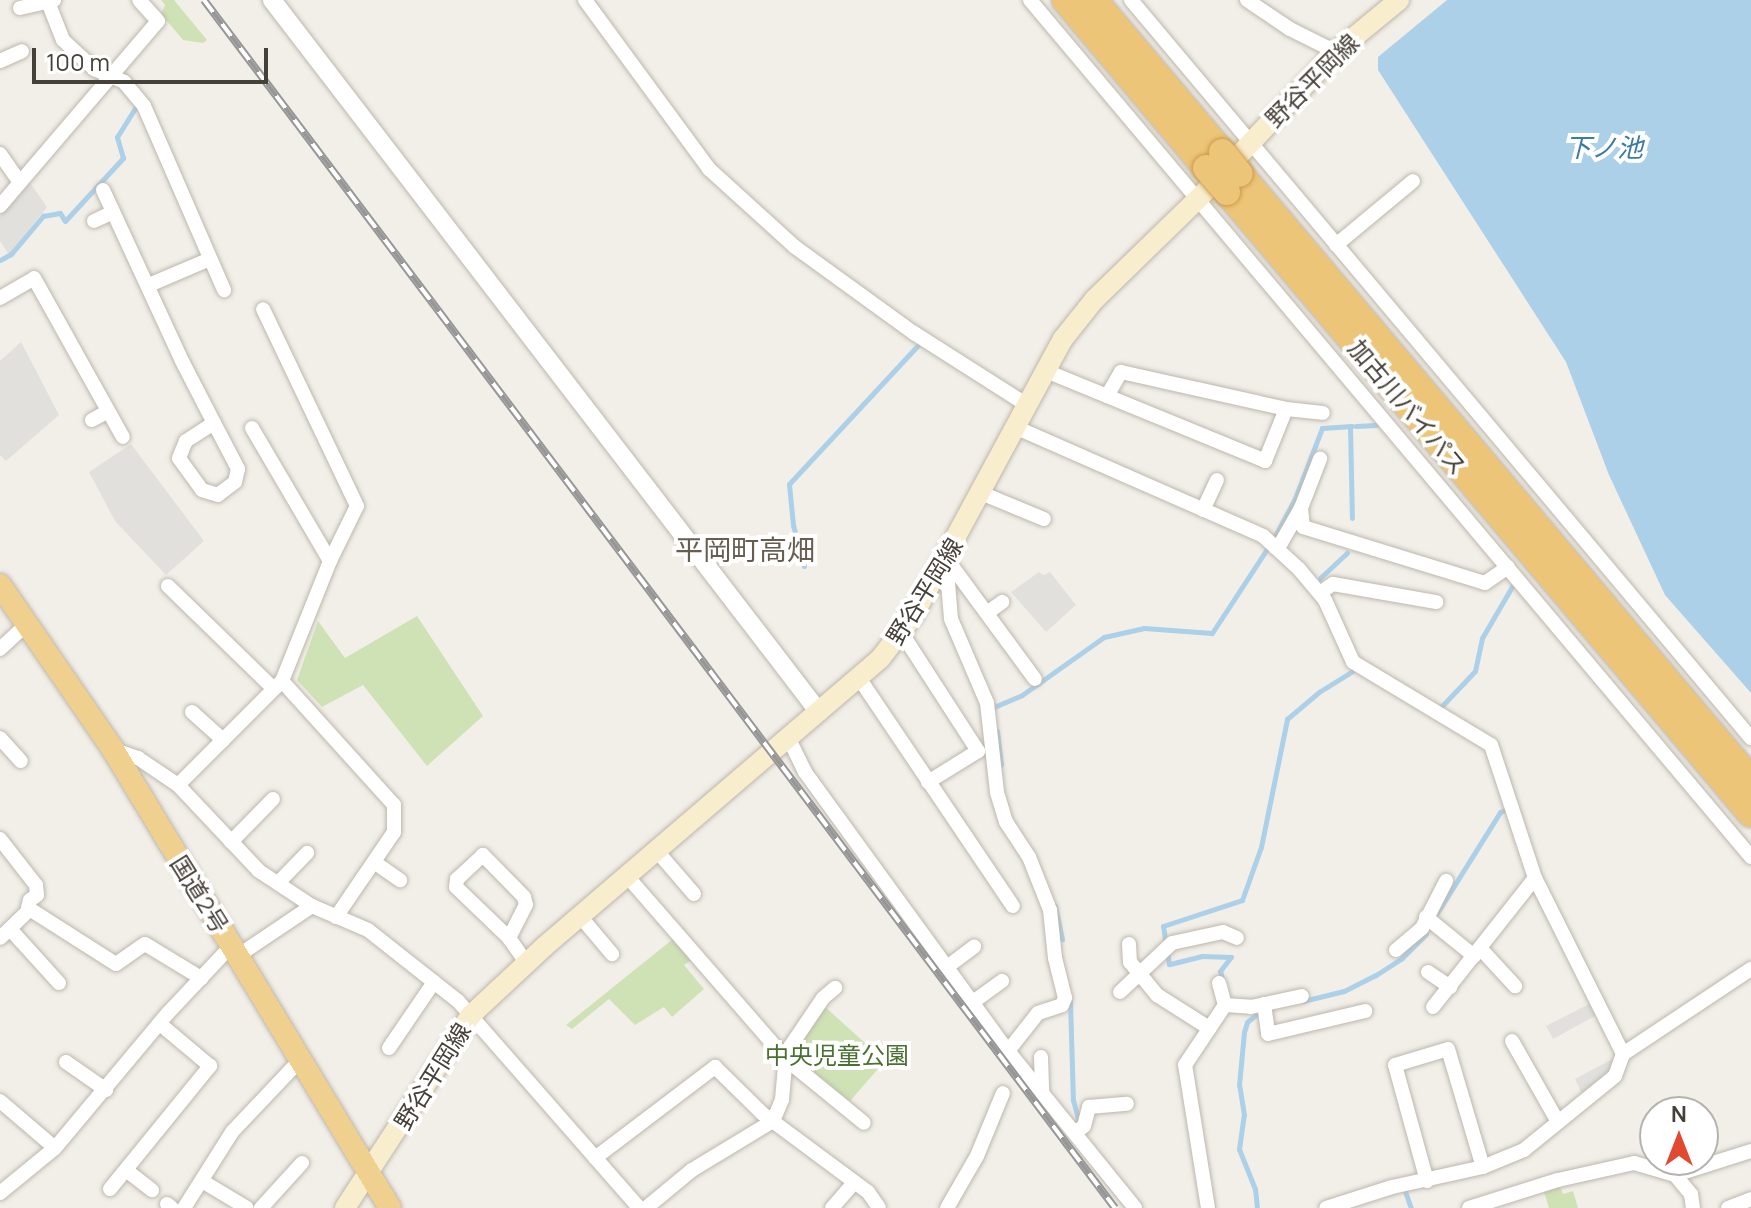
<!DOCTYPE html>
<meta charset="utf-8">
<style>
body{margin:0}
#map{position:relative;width:1751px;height:1208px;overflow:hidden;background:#f2efe9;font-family:Manrope,"Noto Sans JP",sans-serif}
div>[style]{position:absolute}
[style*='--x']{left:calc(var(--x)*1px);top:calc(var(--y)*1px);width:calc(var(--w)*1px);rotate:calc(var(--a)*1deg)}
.green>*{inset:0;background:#cfe2b6}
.parking>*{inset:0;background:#e1e0dd}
.water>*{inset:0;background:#acd0e8}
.stream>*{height:5px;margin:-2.5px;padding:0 2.5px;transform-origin:2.5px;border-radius:2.5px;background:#acd0e8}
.roads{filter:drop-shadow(0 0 2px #bdb7ac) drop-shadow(0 0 2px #bdb7ac)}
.minor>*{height:14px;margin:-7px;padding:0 7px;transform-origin:7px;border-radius:7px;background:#fff}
.tertiary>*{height:18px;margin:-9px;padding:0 9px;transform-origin:9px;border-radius:9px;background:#fff}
.secondary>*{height:20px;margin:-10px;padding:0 10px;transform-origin:10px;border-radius:10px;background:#f8edcd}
.trunk>*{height:22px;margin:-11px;padding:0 11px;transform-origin:11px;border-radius:11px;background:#f0d08e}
.motorway>*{height:26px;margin:-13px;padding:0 13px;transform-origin:13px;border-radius:13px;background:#edc579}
.rail>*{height:8px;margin-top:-4px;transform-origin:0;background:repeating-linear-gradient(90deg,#fff 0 15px,#979797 0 30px);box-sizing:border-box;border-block:2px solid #979797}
.bridges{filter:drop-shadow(0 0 2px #cb9a4a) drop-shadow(0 0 2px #cb9a4a)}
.motorway-bridge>*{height:26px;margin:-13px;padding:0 13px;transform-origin:13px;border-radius:13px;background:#edc579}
span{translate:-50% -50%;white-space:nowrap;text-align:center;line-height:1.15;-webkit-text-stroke:8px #fff;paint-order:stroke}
.street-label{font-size:24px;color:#454038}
.park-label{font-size:24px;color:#4a7032}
.water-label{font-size:26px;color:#3d7aa5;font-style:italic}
.quarter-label{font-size:28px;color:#675e51}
.north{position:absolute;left:1639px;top:1096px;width:80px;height:80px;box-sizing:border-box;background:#fff;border:2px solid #b5b3af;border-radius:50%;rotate:0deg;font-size:22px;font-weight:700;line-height:32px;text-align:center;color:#454038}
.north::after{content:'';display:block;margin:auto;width:28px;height:36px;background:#e14a31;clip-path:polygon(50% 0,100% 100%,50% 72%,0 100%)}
.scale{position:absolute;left:32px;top:48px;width:236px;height:36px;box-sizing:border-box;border:4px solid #454038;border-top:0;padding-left:10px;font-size:24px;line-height:28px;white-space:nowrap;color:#454038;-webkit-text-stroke:6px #fff;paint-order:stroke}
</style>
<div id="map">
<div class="green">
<div style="clip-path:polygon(161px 0,174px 0,207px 40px,203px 43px,183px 40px,161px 14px,165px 5px)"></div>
<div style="clip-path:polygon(417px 616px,483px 716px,427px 766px,363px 685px,322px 707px,297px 680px,318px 621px,345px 658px)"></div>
<div style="clip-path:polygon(673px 939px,692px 960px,684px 965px,704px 989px,672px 1017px,664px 1007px,635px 1025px,609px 999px,572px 1029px,566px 1025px)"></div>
<div style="clip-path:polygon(824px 1006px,885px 1061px,850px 1101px,796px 1058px,795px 1051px)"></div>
<div style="clip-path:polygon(1560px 1187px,1563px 1194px,1573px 1191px,1578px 1208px,1549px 1208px,1544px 1192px)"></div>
</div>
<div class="parking">
<div style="clip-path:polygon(28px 180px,47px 207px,9px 255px,0 241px,0 216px)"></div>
<div style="clip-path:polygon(21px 342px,59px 415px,6px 461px,0 455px,0 361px)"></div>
<div style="clip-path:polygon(131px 444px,204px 541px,166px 575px,115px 521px,89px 472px)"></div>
<div style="clip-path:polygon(1039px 572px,1044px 575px,1050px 572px,1076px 605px,1046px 632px,1011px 592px)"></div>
<div style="clip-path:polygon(1589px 1004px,1595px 1016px,1553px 1039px,1546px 1026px)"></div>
<div style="clip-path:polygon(1616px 1057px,1613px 1072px,1582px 1094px,1575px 1079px)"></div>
</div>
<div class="water">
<div style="clip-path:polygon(1447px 0,1751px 0,1751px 693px,1665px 595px,1609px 475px,1566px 362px,1378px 70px,1378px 57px)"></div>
</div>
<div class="stream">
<div style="--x:0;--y:260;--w:13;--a:-29"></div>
<div style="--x:11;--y:254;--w:50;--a:-49.9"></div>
<div style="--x:43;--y:216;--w:17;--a:-10"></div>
<div style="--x:60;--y:213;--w:9;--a:58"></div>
<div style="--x:65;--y:221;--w:86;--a:-47.4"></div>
<div style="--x:123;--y:158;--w:22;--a:-106"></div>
<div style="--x:117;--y:137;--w:36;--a:-58"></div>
<div style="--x:1350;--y:426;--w:92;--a:88.8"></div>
<div style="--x:1356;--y:426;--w:20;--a:-3"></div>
<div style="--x:1275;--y:536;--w:40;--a:-62"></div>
<div style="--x:1294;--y:501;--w:78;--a:-69"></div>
<div style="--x:1322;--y:428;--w:30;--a:-4"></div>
<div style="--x:804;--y:566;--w:42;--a:-105"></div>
<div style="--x:793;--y:525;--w:41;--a:-95.6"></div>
<div style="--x:789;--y:484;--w:190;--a:-47.1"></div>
<div style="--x:1320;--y:578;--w:37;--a:-43"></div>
<div style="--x:994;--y:707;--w:30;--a:-23"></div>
<div style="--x:1022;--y:695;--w:100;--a:-35.3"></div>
<div style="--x:1104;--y:637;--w:41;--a:-12.7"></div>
<div style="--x:1144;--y:628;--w:68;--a:4.2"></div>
<div style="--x:1212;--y:633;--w:104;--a:-56.8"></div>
<div style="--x:1439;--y:709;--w:52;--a:-46.5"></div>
<div style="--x:1475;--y:671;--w:34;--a:-78"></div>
<div style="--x:1482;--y:638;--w:61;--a:-59.7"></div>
<div style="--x:997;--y:731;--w:34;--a:83"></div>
<div style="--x:1055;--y:906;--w:34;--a:78"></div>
<div style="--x:1437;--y:913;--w:119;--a:-58"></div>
<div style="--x:1500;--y:812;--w:8;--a:-23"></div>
<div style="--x:1223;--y:982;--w:11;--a:-105"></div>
<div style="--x:1220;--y:971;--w:18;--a:-52"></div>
<div style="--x:1231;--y:957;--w:29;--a:-178"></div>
<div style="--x:1202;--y:956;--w:34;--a:166"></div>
<div style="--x:1169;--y:964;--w:38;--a:-99"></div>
<div style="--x:1163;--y:926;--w:83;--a:-18.2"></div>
<div style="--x:1242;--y:900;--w:56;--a:-70.3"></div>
<div style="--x:1261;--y:847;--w:131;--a:-78.5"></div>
<div style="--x:1287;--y:719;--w:42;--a:-40.2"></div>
<div style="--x:1319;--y:692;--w:39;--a:-32"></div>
<div style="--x:1070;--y:1001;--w:99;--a:88.3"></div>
<div style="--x:1073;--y:1100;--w:20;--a:75"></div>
<div style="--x:1303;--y:1001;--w:42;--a:-13.7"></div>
<div style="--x:1344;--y:991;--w:36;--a:-27"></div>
<div style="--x:1376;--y:975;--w:31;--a:-33"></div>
<div style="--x:1402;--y:958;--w:34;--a:-45"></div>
<div style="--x:1405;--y:1191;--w:18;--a:71"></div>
<div style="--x:1257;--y:1208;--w:19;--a:-96"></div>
<div style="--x:1255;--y:1189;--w:43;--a:-111.8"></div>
<div style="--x:1239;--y:1149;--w:34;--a:-82"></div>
<div style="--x:1244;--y:1115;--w:30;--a:-99"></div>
<div style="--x:1239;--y:1085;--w:53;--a:-84.6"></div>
<div style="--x:1244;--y:1032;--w:10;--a:-73"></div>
<div style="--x:1247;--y:1022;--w:13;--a:-39"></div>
</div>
<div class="roads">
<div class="minor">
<div style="--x:585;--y:0;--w:210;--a:53.7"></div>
<div style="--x:709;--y:169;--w:116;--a:42.2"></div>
<div style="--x:795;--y:247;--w:147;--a:35.9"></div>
<div style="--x:914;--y:333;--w:134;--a:32.5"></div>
<div style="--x:1030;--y:0;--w:1120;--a:49.93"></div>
<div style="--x:1131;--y:0;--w:964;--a:49.97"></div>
<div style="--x:1247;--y:0;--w:52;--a:34"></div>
<div style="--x:1290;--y:29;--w:51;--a:26.6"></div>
<div style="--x:48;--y:2;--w:41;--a:68.5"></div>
<div style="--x:63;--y:40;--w:42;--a:43.1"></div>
<div style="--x:94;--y:69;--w:33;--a:23"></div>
<div style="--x:124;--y:82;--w:31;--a:50"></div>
<div style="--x:144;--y:106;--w:201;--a:66.5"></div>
<div style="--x:20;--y:8;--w:35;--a:-13"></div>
<div style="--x:0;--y:61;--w:24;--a:-24"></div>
<div style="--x:0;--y:154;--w:33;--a:55"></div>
<div style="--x:103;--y:190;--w:188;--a:65.2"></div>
<div style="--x:182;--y:361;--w:70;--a:62.7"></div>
<div style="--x:214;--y:423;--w:52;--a:62.4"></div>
<div style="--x:238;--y:469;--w:13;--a:103"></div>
<div style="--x:235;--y:482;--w:21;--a:143"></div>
<div style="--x:218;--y:495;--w:17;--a:-163"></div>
<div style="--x:202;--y:490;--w:39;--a:-126"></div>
<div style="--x:179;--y:458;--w:18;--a:-68"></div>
<div style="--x:186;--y:441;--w:33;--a:-33"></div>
<div style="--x:0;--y:206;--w:243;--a:-49.5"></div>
<div style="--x:158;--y:21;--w:28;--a:-132"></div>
<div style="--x:94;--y:221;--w:21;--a:-25"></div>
<div style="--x:1336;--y:245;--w:100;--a:-39.7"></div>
<div style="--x:149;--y:285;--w:66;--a:-23.1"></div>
<div style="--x:0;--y:298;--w:39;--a:-30"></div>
<div style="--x:34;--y:278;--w:182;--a:60.8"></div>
<div style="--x:1046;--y:371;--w:237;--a:22.3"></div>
<div style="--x:1265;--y:461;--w:56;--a:-68"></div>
<div style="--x:1107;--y:396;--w:28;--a:-60"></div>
<div style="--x:1121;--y:372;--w:169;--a:12.6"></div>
<div style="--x:1286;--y:409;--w:37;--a:6"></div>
<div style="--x:92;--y:420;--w:18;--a:-29"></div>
<div style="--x:1015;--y:427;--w:271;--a:23.7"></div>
<div style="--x:1263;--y:536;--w:49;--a:42.5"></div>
<div style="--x:1299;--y:569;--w:40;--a:50"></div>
<div style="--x:1325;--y:600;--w:68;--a:65.7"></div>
<div style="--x:1353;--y:662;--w:161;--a:31"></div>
<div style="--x:1491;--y:745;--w:140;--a:71.7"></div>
<div style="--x:1535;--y:878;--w:197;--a:63.4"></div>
<div style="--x:1623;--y:1054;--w:23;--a:110"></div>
<div style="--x:1615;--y:1076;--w:117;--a:140.9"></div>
<div style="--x:1524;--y:1150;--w:44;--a:157.5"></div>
<div style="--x:1483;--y:1167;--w:93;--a:167.6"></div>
<div style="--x:1392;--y:1187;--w:69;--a:162.3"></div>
<div style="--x:252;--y:428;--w:154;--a:59.6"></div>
<div style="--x:981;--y:493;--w:68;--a:22.4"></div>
<div style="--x:1301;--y:508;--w:19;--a:84"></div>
<div style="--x:1303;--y:527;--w:190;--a:17.1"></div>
<div style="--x:1485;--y:583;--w:28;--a:-35"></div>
<div style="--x:1203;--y:510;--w:33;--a:-65"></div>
<div style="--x:1275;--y:547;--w:7;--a:-34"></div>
<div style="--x:1281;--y:543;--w:40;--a:-60.3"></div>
<div style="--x:1301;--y:508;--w:53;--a:-68.8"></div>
<div style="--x:168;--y:586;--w:146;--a:44.2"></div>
<div style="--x:1320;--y:593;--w:16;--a:-35"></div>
<div style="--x:1333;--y:584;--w:105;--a:9.9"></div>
<div style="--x:987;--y:613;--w:19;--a:-36"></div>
<div style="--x:901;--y:632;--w:142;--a:57.1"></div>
<div style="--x:978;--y:751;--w:59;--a:148.2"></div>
<div style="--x:0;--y:649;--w:37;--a:-43"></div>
<div style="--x:859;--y:678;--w:275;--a:56"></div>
<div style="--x:282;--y:681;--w:167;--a:47.9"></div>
<div style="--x:394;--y:805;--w:27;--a:90"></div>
<div style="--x:394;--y:832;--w:103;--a:124.3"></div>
<div style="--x:192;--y:712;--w:42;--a:42.1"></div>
<div style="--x:788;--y:737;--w:39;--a:64"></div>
<div style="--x:805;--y:772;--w:345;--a:54"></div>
<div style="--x:1008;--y:1051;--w:202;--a:51"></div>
<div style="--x:0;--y:738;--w:31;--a:48"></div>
<div style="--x:112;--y:749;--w:28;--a:19"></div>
<div style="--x:138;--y:758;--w:48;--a:34"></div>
<div style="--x:178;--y:785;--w:118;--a:46.7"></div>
<div style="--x:259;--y:871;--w:64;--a:33.4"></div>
<div style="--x:312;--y:906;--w:61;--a:23.2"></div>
<div style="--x:368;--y:930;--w:115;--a:38.3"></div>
<div style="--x:458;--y:1001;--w:275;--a:48.8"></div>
<div style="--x:178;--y:785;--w:147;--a:-45"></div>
<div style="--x:282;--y:681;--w:129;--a:-68.2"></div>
<div style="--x:330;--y:561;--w:61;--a:-63.9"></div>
<div style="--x:357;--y:506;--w:218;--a:-115.5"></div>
<div style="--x:0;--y:839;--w:58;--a:52"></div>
<div style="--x:36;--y:885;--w:10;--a:84"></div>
<div style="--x:37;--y:895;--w:9;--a:144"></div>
<div style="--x:30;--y:900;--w:12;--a:104"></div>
<div style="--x:27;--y:912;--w:37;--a:136"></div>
<div style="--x:231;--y:842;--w:60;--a:-45.7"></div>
<div style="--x:656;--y:850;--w:58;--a:49.2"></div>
<div style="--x:374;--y:862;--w:32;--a:35"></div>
<div style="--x:627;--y:876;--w:244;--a:49"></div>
<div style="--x:787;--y:1060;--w:99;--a:39.3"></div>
<div style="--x:278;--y:883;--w:42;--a:-46"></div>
<div style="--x:28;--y:908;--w:104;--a:32.5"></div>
<div style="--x:116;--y:964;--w:35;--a:-35"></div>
<div style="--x:145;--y:944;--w:66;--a:31.3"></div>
<div style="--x:580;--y:916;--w:50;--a:49.9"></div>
<div style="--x:1426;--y:917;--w:62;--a:39.1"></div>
<div style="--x:10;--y:929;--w:73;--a:47.8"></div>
<div style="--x:509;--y:938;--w:37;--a:-63"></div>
<div style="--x:526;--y:905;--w:8;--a:-104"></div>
<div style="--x:524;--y:897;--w:59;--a:-134.3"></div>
<div style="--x:483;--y:855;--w:35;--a:137"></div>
<div style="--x:457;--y:879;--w:8;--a:97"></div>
<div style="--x:456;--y:887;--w:74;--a:43.9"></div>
<div style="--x:509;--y:938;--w:32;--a:55"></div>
<div style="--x:1129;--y:944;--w:18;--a:87"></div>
<div style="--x:1130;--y:962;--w:43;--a:50.7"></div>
<div style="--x:1157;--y:995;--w:62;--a:32.4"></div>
<div style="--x:1480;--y:948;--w:52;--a:47.4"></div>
<div style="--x:1396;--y:950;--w:34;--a:-40"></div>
<div style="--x:1422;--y:928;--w:53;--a:-62.9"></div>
<div style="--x:239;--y:955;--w:88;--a:-33.9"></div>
<div style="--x:947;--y:967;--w:34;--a:-37"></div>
<div style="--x:1428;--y:972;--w:27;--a:34"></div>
<div style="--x:1219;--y:983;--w:23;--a:75"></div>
<div style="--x:1120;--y:992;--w:71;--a:-43.3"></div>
<div style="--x:1172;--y:943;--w:52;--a:-12.2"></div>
<div style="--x:1223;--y:932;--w:15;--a:23"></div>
<div style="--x:973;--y:1002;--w:36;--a:-36"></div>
<div style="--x:1264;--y:1004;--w:30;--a:82"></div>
<div style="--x:1268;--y:1034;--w:100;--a:-13.3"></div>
<div style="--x:1433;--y:1007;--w:164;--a:-51.7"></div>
<div style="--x:1512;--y:1041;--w:93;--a:60.4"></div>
<div style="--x:389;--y:1048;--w:80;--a:-55.7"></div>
<div style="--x:1008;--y:1051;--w:48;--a:-51.7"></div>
<div style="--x:1038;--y:1013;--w:25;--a:-18"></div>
<div style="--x:1062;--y:1005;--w:8;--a:-67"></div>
<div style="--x:1065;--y:998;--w:41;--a:-104"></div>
<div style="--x:1055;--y:958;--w:48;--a:-95.9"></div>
<div style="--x:1050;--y:910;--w:57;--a:-111.6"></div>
<div style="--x:1029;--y:857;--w:42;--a:-123.3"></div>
<div style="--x:1006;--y:822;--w:31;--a:-107"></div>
<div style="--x:997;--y:792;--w:90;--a:-96.4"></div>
<div style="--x:987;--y:703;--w:91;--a:-113.2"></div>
<div style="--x:951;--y:619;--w:61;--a:-94.7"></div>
<div style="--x:946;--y:558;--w:150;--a:53.7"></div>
<div style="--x:1623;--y:1054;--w:154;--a:-33.6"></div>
<div style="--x:1041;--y:1057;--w:35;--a:88"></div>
<div style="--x:66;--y:1062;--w:49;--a:35"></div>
<div style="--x:0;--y:1101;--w:72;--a:40.5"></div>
<div style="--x:1075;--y:1133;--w:11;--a:-38"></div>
<div style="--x:1084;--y:1126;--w:20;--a:-75"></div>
<div style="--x:1089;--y:1107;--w:38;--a:-5"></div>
<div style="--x:595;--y:1158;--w:151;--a:-37.2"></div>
<div style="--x:715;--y:1067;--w:67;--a:44.4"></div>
<div style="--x:763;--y:1114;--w:131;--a:36.6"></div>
<div style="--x:868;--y:1192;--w:19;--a:55"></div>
<div style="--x:126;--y:1170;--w:33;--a:38"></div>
<div style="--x:1675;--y:1175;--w:25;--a:50"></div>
<div style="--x:1691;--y:1194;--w:14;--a:82"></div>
<div style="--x:202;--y:1181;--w:52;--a:31"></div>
<div style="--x:1427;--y:1181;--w:120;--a:-105.4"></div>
<div style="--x:1395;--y:1065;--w:55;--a:-16.8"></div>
<div style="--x:1448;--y:1049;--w:123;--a:73.5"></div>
<div style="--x:110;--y:1189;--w:159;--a:-50.9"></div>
<div style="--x:210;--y:1066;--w:65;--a:-140"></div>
<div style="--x:0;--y:1193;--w:71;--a:-39.3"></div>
<div style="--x:55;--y:1148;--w:176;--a:-50.1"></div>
<div style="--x:168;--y:1013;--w:93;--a:-46.7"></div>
<div style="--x:167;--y:1204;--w:6;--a:39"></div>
<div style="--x:184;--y:1208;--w:90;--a:-57.7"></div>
<div style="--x:232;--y:1132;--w:100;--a:-46.6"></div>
<div style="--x:261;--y:1208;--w:61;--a:-47.7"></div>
<div style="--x:646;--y:1208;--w:60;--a:-39.6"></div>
<div style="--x:692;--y:1170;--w:95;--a:-31.2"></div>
<div style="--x:773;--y:1121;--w:23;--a:-67"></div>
<div style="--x:782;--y:1100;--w:35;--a:-85"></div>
<div style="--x:785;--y:1065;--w:19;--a:-74"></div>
<div style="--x:790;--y:1047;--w:59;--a:-56"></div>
<div style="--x:823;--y:998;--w:16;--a:-40"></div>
<div style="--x:832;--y:1208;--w:32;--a:-49"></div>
<div style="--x:947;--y:1208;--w:60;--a:-60"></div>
<div style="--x:977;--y:1156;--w:68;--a:-67.6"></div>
<div style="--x:1208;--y:1208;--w:145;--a:-99.1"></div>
<div style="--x:1185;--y:1065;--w:72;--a:-56.3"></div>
<div style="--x:1225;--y:1005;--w:26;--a:4"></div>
<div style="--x:1251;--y:1007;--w:52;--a:-12.2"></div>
<div style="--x:1469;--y:1208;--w:93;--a:-17.5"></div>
<div style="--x:1558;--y:1180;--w:78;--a:-12.6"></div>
<div style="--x:1634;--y:1163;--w:43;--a:16.3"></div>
<div style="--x:1675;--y:1175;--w:80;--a:-17.5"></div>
<div style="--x:1728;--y:1208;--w:25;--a:-21"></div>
</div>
<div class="tertiary">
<div style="--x:272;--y:0;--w:898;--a:52.47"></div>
</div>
<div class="secondary">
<div style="--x:345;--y:1208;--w:229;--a:-56.9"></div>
<div style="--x:470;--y:1016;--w:103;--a:-43"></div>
<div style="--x:545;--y:946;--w:441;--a:-40.6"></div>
<div style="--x:880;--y:659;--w:54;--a:-52.5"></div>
<div style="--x:913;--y:616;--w:315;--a:-61.6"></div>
<div style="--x:1063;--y:339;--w:50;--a:-51.5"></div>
<div style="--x:1094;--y:300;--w:145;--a:-44.2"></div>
<div style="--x:1198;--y:199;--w:202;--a:-46.8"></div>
<div style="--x:1336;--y:52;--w:82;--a:-39.5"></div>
</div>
<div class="trunk">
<div style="--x:0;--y:585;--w:198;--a:55.5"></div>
<div style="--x:112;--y:748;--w:537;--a:58.85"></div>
</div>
<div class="motorway">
<div style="--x:1065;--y:0;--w:219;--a:50"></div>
<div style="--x:1094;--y:0;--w:199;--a:49.9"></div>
<div style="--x:1240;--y:174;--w:793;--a:49.86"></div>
<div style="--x:1227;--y:192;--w:813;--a:49.89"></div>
</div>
</div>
<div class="rail">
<div style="--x:204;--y:0;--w:1513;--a:52.98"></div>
</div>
<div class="bridges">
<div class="motorway-bridge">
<div style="--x:1222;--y:152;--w:28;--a:51"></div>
<div style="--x:1206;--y:168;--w:32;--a:49"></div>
</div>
</div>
<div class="street-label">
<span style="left:1312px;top:80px;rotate:-45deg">野谷平岡線</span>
<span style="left:1408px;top:407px;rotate:50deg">加古川バイパス</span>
<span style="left:924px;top:591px;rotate:-58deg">野谷平岡線</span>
<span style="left:200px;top:894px;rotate:58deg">国道2号</span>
<span style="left:432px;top:1076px;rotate:-58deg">野谷平岡線</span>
</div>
<div class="park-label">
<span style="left:837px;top:1055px">中央児童公園</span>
</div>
<div class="water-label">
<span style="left:1604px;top:148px">下ノ池</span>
</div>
<div class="quarter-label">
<span style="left:745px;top:549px">平岡町高畑</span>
</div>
<div class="north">N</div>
<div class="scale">100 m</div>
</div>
